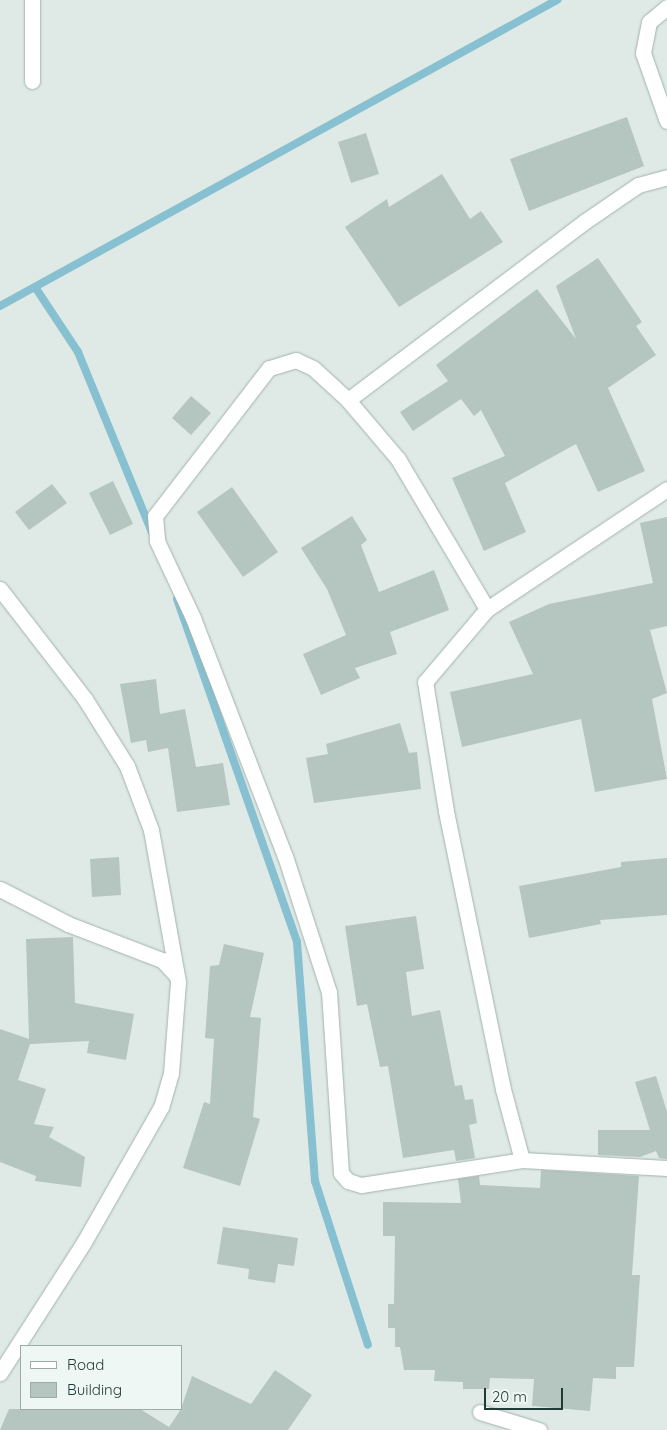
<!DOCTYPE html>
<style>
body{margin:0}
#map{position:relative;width:667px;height:1430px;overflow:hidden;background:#dfeae6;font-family:Quicksand,sans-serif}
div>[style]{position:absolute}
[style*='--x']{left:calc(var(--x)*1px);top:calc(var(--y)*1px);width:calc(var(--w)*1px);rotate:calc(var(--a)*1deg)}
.stream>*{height:8px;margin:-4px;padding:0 4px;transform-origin:4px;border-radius:4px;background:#87c0d0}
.building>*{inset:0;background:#b5c5bf}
.roads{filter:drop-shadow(0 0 1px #a2b2ad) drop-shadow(0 0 1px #a2b2ad)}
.minor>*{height:15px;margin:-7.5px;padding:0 7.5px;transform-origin:7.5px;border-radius:7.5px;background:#fff}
span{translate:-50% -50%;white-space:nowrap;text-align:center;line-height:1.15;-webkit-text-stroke:5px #eff7f4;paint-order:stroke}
.legend{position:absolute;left:20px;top:1345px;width:162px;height:65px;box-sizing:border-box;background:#eff7f4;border:1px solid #9caba8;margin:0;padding:6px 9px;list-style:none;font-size:15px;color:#203a35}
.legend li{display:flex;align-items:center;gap:10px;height:25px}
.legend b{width:25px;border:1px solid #9caba8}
.scale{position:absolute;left:484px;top:1388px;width:79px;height:22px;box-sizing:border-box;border:2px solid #203a35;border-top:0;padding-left:6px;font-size:15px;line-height:18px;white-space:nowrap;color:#203a35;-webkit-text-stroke:4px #eff7f4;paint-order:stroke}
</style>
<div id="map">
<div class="stream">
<div style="--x:35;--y:287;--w:78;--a:56.5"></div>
<div style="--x:78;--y:352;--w:195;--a:67.7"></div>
<div style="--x:0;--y:306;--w:636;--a:-28.78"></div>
<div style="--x:177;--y:599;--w:363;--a:70.7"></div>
<div style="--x:297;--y:942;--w:240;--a:85.7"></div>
<div style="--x:315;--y:1181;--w:172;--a:72.1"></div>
</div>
<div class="building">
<div style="clip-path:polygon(627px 117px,644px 166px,529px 211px,510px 159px)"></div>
<div style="clip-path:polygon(366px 133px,379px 174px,351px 183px,338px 142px)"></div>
<div style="clip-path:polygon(442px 174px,470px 219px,481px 211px,503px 242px,399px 307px,345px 227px,387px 199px,389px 207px)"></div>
<div style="clip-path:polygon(598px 258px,642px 322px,636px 326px,656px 355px,608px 388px,645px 471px,598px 492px,576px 444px,505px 483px,526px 532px,484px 551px,452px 478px,505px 456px,481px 410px,474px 416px,461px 399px,413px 431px,400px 412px,448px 381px,436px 365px,537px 289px,576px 339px,556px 286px)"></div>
<div style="clip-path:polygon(191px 396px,211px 413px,191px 435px,172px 418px)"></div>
<div style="clip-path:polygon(113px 481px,133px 524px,110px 535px,89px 493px)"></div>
<div style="clip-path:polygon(52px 484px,67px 503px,29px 530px,15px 512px)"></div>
<div style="clip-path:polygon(232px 487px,278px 552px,243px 577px,197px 512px)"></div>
<div style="clip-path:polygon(352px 516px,367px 540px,361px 545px,379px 592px,434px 570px,449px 610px,390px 632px,397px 654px,355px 668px,360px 678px,321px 695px,303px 654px,346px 635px,327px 589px,301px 548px)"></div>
<div style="clip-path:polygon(667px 517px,667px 626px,650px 630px,667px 693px,652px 699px,667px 779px,595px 792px,581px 719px,462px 747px,450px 692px,533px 674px,509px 622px,549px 604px,653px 583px,640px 523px)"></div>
<div style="clip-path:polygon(156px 679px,160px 714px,185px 709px,196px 767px,223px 763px,230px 805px,177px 812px,168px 748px,148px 752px,146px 740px,131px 743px,120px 684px)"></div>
<div style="clip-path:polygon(400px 723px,409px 753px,417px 752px,421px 789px,314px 803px,306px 758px,328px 754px,326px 744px)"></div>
<div style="clip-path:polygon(119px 857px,121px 895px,92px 897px,90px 859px)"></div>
<div style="clip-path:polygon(667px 858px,667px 915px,600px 920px,601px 924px,529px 938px,519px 886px,621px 867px,621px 862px)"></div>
<div style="clip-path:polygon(416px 916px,424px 969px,406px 972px,412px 1016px,440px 1010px,455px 1086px,462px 1085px,465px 1100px,473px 1099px,477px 1123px,469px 1125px,475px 1158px,456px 1161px,454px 1150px,403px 1158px,388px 1066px,380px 1067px,367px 1004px,357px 1006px,345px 926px)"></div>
<div style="clip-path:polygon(73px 937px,75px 1003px,134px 1014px,126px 1060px,87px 1053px,89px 1041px,30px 1044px,18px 1080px,46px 1089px,34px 1124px,54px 1127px,49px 1137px,85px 1157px,81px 1187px,35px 1181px,36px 1176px,0 1162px,0 1029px,29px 1039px,26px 939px)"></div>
<div style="clip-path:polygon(224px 944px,264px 953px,250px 1017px,261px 1018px,253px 1117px,260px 1119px,240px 1186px,183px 1168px,204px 1102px,210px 1104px,214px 1039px,205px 1038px,210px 966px,219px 965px)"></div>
<div style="clip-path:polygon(656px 1076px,667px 1112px,667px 1159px,659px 1158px,656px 1151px,640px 1157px,598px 1155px,598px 1130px,650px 1130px,635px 1082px)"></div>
<div style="clip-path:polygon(541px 1170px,639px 1176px,632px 1275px,640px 1275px,634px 1367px,616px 1367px,616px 1379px,593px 1378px,590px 1411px,532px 1406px,534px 1379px,490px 1378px,489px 1389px,463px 1389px,463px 1382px,434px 1381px,435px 1370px,404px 1370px,400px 1347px,395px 1347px,395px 1328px,388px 1328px,388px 1304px,394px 1304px,395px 1236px,383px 1236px,383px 1202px,461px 1203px,458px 1179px,479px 1176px,480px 1185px,540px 1188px)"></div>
<div style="clip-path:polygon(223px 1227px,298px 1238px,294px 1266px,278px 1264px,275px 1283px,248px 1279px,249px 1269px,217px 1264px)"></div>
<div style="clip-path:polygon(275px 1370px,312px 1395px,288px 1430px,0 1430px,9px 1409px,140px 1409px,169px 1427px,181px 1409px,192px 1376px,251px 1404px)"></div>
</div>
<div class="roads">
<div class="minor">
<div style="--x:667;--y:7;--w:23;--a:140"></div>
<div style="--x:649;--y:22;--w:32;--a:101"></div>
<div style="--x:643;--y:53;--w:72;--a:70.6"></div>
<div style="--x:32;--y:81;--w:81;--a:-90"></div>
<div style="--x:348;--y:400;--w:296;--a:-37"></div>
<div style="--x:584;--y:222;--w:65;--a:-34.4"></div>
<div style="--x:638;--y:185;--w:30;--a:-15"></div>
<div style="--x:0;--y:589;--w:139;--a:52.3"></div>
<div style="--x:85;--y:699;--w:79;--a:57.9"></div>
<div style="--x:127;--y:766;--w:68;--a:69.4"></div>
<div style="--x:151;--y:830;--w:154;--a:79.9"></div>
<div style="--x:178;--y:982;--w:91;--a:94.4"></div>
<div style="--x:171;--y:1073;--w:35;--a:106"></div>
<div style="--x:161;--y:1107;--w:155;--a:119.7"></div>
<div style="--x:84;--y:1242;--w:156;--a:122.7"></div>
<div style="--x:487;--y:609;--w:174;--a:-120.7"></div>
<div style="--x:398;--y:459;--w:77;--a:-130.3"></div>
<div style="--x:348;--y:400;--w:47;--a:-137.6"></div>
<div style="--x:313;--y:368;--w:19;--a:-155"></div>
<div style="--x:296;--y:360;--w:28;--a:163"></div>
<div style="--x:269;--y:368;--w:187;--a:127.6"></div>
<div style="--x:155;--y:516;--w:25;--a:85"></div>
<div style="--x:157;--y:541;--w:85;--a:64.9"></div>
<div style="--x:193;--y:618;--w:255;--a:68.9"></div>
<div style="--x:285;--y:856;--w:143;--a:72.1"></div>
<div style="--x:329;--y:992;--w:181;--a:86.2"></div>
<div style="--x:341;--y:1173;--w:11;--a:49"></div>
<div style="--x:348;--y:1181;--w:14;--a:17"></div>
<div style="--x:361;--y:1185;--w:163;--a:-8.8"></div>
<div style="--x:522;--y:1160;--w:145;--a:3.2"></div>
<div style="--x:0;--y:889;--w:76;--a:27.2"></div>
<div style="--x:68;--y:924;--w:101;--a:21"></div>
<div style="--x:162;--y:960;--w:21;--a:47"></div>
<div style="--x:522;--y:1160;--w:73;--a:-105"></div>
<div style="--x:503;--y:1089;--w:284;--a:-101.6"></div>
<div style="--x:446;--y:811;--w:131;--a:-99.2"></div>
<div style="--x:425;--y:682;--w:96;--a:-49.7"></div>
<div style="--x:487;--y:609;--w:216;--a:-33.7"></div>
<div style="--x:480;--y:1412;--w:62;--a:17"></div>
</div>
</div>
<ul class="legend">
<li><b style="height:6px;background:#fff"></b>Road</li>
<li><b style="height:14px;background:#b5c5bf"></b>Building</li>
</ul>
<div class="scale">20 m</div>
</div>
